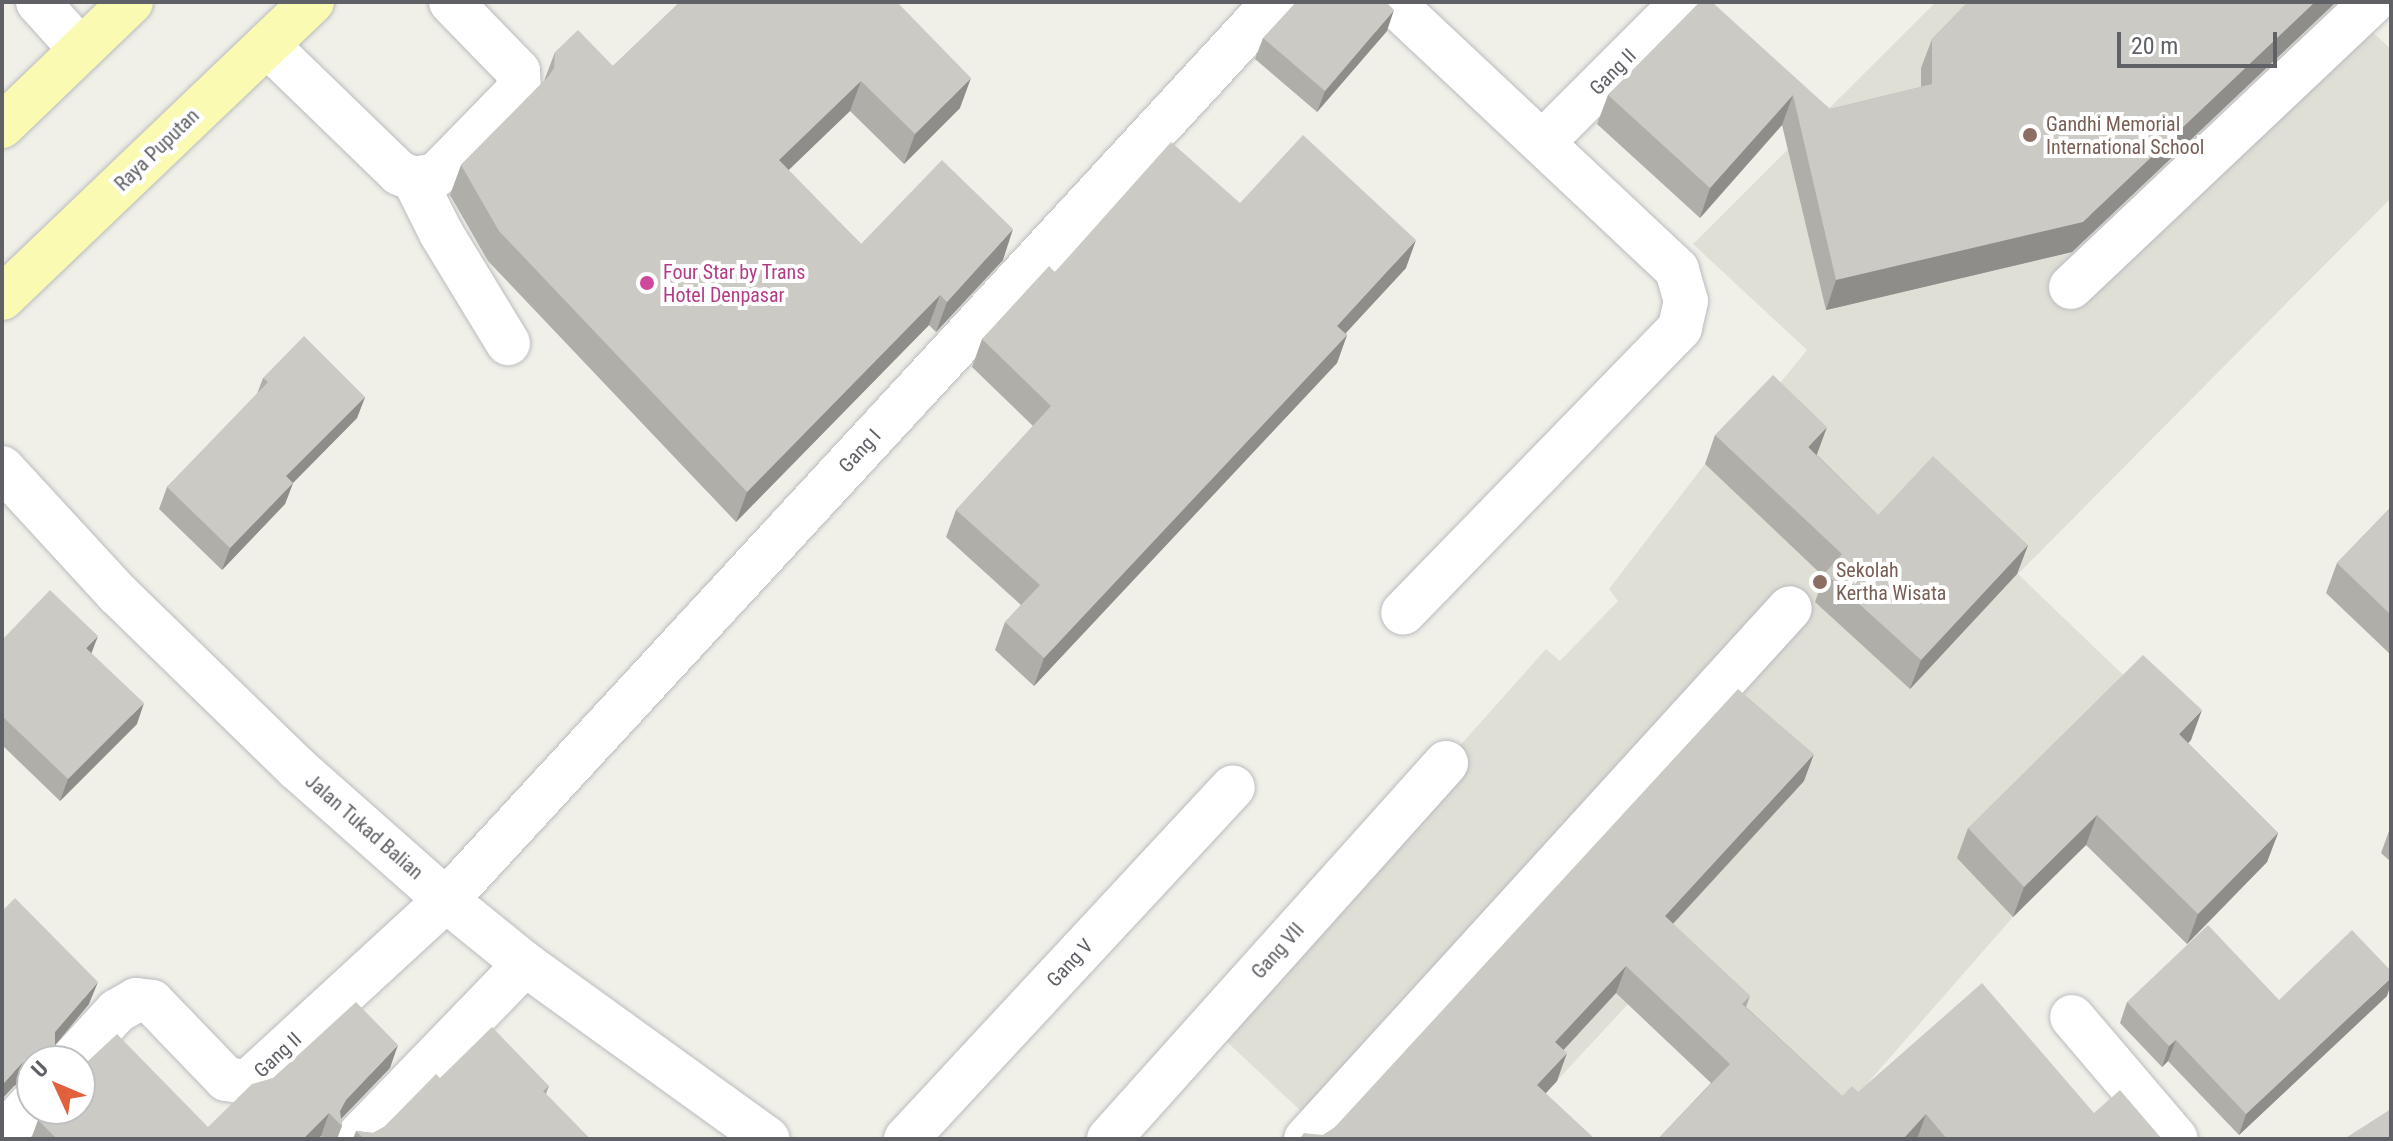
<!DOCTYPE html>
<style>
body{margin:0}
#map{position:relative;width:2393px;height:1141px;overflow:hidden;background:#f0f0e8;font-family:"Roboto Condensed",sans-serif}
div>[style]{position:absolute}
[style*='--x']{left:calc(var(--x)*1px);top:calc(var(--y)*1px);width:calc(var(--w)*1px);rotate:calc(var(--a)*1deg)}
.education>*{inset:0;background:#e0dfd6}
.roads{filter:drop-shadow(0 0 2px #babbc0) drop-shadow(0 0 2px #babbc0)}
.minor>*{height:44px;margin:-22px;padding:0 22px;transform-origin:22px;border-radius:22px;background:#fff}
.major>*{height:44px;margin:-22px;padding:0 22px;transform-origin:22px;border-radius:22px;background:#fbfab2}
.wall>*{inset:0;background:#afaea9}
.shaded-wall>*{inset:0;background:#8f8d89}
.building>*{inset:0;background:#cccac4}
.dots>*{width:22px;height:22px;translate:-50% -50%;box-sizing:border-box;border:4px solid #fff;border-radius:50%}
span{translate:-50% -50%;white-space:nowrap;text-align:center;line-height:1.15;-webkit-text-stroke:8px #fff;paint-order:stroke}
.street-label{font-size:20px;color:#5f6167}
.education-label{font-size:20px;color:#785e54}
.left{translate:0 -50%;text-align:left}
.hotel-label{font-size:20px;color:#b23c85}
.frame{position:absolute;inset:0;border:4px solid #5f6167;pointer-events:none}
.north{position:absolute;left:16px;top:1045px;width:80px;height:80px;box-sizing:border-box;background:#fff;border:2px solid #bfc0c2;border-radius:50%;rotate:314deg;font-size:22px;font-weight:700;line-height:32px;text-align:center;color:#5f6167}
.north::after{content:'';display:block;margin:auto;width:28px;height:36px;background:#e1613d;clip-path:polygon(50% 0,100% 100%,50% 72%,0 100%)}
.scale{position:absolute;left:2117px;top:32px;width:160px;height:36px;box-sizing:border-box;border:4px solid #5f6167;border-top:0;padding-left:10px;font-size:24px;line-height:28px;white-space:nowrap;color:#5f6167;-webkit-text-stroke:6px #fff;paint-order:stroke}
</style>
<div id="map">
<div class="education">
<div style="clip-path:polygon(1936px 2px,2390px 2px,2366px 26px,2391px 49px,2391px 198px,2018px 574px,2191px 740px,2013px 917px,1845px 1109px,1740px 1024px,1697px 1069px,1628px 1004px,1503px 1139px,1279px 1139px,1303px 1113px,1210px 1026px,1546px 649px,1560px 661px,1618px 601px,1609px 589px,1705px 464px,1763px 404px,1807px 350px,1693px 244px)"></div>
</div>
<div class="roads">
<div class="minor">
<div style="--x:38;--y:2;--w:64;--a:48.1"></div>
<div style="--x:1392;--y:2;--w:391;--a:43.2"></div>
<div style="--x:1677;--y:270;--w:32;--a:74"></div>
<div style="--x:1686;--y:301;--w:28;--a:103"></div>
<div style="--x:1680;--y:328;--w:397;--a:134.2"></div>
<div style="--x:267;--y:45;--w:184;--a:44.1"></div>
<div style="--x:399;--y:173;--w:16;--a:22"></div>
<div style="--x:414;--y:179;--w:22;--a:-10"></div>
<div style="--x:436;--y:175;--w:119;--a:-45.7"></div>
<div style="--x:519;--y:90;--w:19;--a:-93"></div>
<div style="--x:518;--y:71;--w:96;--a:-134.2"></div>
<div style="--x:1543;--y:142;--w:198;--a:-45"></div>
<div style="--x:414;--y:179;--w:60;--a:63.4"></div>
<div style="--x:441;--y:233;--w:129;--a:58.7"></div>
<div style="--x:2071;--y:287;--w:415;--a:-43.4"></div>
<div style="--x:2;--y:468;--w:171;--a:47.4"></div>
<div style="--x:118;--y:594;--w:250;--a:44.2"></div>
<div style="--x:297;--y:768;--w:199;--a:41.5"></div>
<div style="--x:446;--y:900;--w:102;--a:39"></div>
<div style="--x:525;--y:964;--w:299;--a:35.8"></div>
<div style="--x:2072;--y:1017;--w:160;--a:49.6"></div>
<div style="--x:71;--y:1061;--w:68;--a:-47.4"></div>
<div style="--x:117;--y:1011;--w:22;--a:-30"></div>
<div style="--x:136;--y:1000;--w:16;--a:7"></div>
<div style="--x:152;--y:1002;--w:107;--a:46.1"></div>
<div style="--x:226;--y:1079;--w:22;--a:8"></div>
<div style="--x:248;--y:1082;--w:269;--a:-42.6"></div>
<div style="--x:446;--y:900;--w:1221;--a:-47.32"></div>
<div style="--x:2;--y:1136;--w:45;--a:-47.7"></div>
<div style="--x:356;--y:1139;--w:243;--a:-46"></div>
<div style="--x:906;--y:1139;--w:480;--a:-47.1"></div>
<div style="--x:1109;--y:1139;--w:505;--a:-48.13"></div>
<div style="--x:1306;--y:1139;--w:718;--a:-47.65"></div>
</div>
<div class="major">
<div style="--x:2;--y:126;--w:179;--a:-43.9"></div>
<div style="--x:2;--y:298;--w:429;--a:-43.7"></div>
</div>
</div>
<div class="wall">
<div style="clip-path:polygon(680px 2px,960px 108px,904px 164px,850px 111px,788px 170px,861px 244px,1003px 260px,936px 332px,929px 325px,736px 522px,488px 261px,450px 195px,461px 165px,544px 81px,555px 52px,613px 66px)"></div>
<div style="clip-path:polygon(1700px 2px,1830px 109px,1921px 87px,1921px 68px,1932px 39px,1968px 2px,2336px 2px,2072px 252px,1826px 310px,1782px 125px,1700px 218px,1597px 124px,1608px 95px)"></div>
<div style="clip-path:polygon(1387px 31px,1317px 112px,1255px 59px,1263px 38px)"></div>
<div style="clip-path:polygon(1240px 203px,1406px 268px,1346px 333px,1347px 335px,1337px 363px,1034px 686px,995px 650px,1005px 622px,1021px 605px,946px 537px,956px 510px,1033px 426px,972px 367px,982px 339px,1055px 272px)"></div>
<div style="clip-path:polygon(263px 378px,365px 397px,357px 418px,293px 483px,285px 504px,222px 570px,159px 509px,167px 487px,257px 394px)"></div>
<div style="clip-path:polygon(1715px 435px,1817px 455px,1878px 515px,2028px 545px,2017px 574px,1910px 689px,1815px 602px,1824px 577px,1705px 464px)"></div>
<div style="clip-path:polygon(2391px 507px,2391px 655px,2326px 593px,2337px 563px)"></div>
<div style="clip-path:polygon(2px 640px,91px 653px,137px 724px,60px 801px,2px 745px)"></div>
<div style="clip-path:polygon(2191px 740px,2188px 743px,2278px 833px,2267px 862px,2187px 944px,2086px 845px,2013px 917px,1957px 858px,1968px 828px)"></div>
<div style="clip-path:polygon(1804px 781px,1673px 924px,1750px 996px,1746px 1007px,1842px 1096px,1858px 1092px,2094px 1113px,2162px 1139px,1658px 1139px,1711px 1083px,1616px 993px,1563px 1050px,1557px 1081px,1546px 1093px,1323px 1135px,1334px 1128px)"></div>
<div style="clip-path:polygon(2391px 829px,2391px 862px,2381px 853px,2389px 831px)"></div>
<div style="clip-path:polygon(2px 911px,89px 1004px,55px 1045px,63px 1057px,71px 1061px,32px 1061px,32px 1079px,25px 1079px,14px 1086px)"></div>
<div style="clip-path:polygon(2387px 996px,2239px 1135px,2168px 1061px,2162px 1067px,2120px 1023px,2127px 1002px,2279px 1000px)"></div>
<div style="clip-path:polygon(390px 1068px,341px 1119px,342px 1126px,337px 1139px,324px 1139px,321px 1136px,318px 1139px,31px 1139px,38px 1120px,208px 1127px)"></div>
<div style="clip-path:polygon(440px 1078px,549px 1086px,546px 1094px,590px 1139px,353px 1139px,356px 1131px,373px 1133px,384px 1127px)"></div>
</div>
<div class="shaded-wall">
<div style="clip-path:polygon(2315px 2px,2336px 2px,2072px 252px,1826px 310px,1836px 280px)"></div>
<div style="clip-path:polygon(1394px 10px,1387px 31px,1317px 112px,1325px 91px)"></div>
<div style="clip-path:polygon(971px 78px,960px 108px,904px 164px,915px 134px)"></div>
<div style="clip-path:polygon(861px 81px,850px 111px,768px 190px,779px 160px)"></div>
<div style="clip-path:polygon(1793px 95px,1782px 125px,1700px 218px,1710px 188px)"></div>
<div style="clip-path:polygon(1013px 229px,1003px 260px,936px 332px,947px 302px)"></div>
<div style="clip-path:polygon(1416px 240px,1406px 268px,1327px 353px,1337px 326px)"></div>
<div style="clip-path:polygon(940px 295px,929px 325px,736px 522px,747px 492px)"></div>
<div style="clip-path:polygon(1347px 335px,1337px 363px,1034px 686px,1044px 658px)"></div>
<div style="clip-path:polygon(365px 397px,357px 418px,278px 498px,286px 476px)"></div>
<div style="clip-path:polygon(1827px 427px,1816px 457px,1808px 447px)"></div>
<div style="clip-path:polygon(293px 483px,285px 504px,222px 570px,230px 548px)"></div>
<div style="clip-path:polygon(2028px 545px,2017px 574px,1910px 689px,1921px 660px)"></div>
<div style="clip-path:polygon(98px 636px,90px 657px,86px 648px)"></div>
<div style="clip-path:polygon(144px 703px,137px 724px,60px 801px,68px 779px)"></div>
<div style="clip-path:polygon(2202px 710px,2191px 740px,2168px 764px,2179px 734px)"></div>
<div style="clip-path:polygon(1814px 754px,1804px 781px,1655px 943px,1665px 916px)"></div>
<div style="clip-path:polygon(2097px 815px,2086px 845px,2013px 917px,2024px 887px)"></div>
<div style="clip-path:polygon(2278px 833px,2267px 862px,2187px 944px,2198px 914px)"></div>
<div style="clip-path:polygon(1626px 966px,1616px 993px,1545px 1070px,1555px 1042px)"></div>
<div style="clip-path:polygon(2391px 978px,2391px 984px,2387px 996px,2239px 1135px,2246px 1114px)"></div>
<div style="clip-path:polygon(98px 982px,89px 1004px,47px 1055px,55px 1032px)"></div>
<div style="clip-path:polygon(2176px 1040px,2168px 1061px,2162px 1067px,2169px 1046px)"></div>
<div style="clip-path:polygon(398px 1045px,390px 1068px,338px 1122px,340px 1111px,346px 1100px)"></div>
<div style="clip-path:polygon(1567px 1053px,1557px 1081px,1527px 1113px,1537px 1085px)"></div>
<div style="clip-path:polygon(33px 1056px,45px 1056px,43px 1061px,32px 1061px,32px 1079px,25px 1079px,14px 1086px,2px 1099px,2px 1085px,22px 1063px)"></div>
<div style="clip-path:polygon(329px 1113px,321px 1136px,318px 1139px,303px 1139px)"></div>
<div style="clip-path:polygon(1926px 1114px,1917px 1139px,1903px 1139px)"></div>
</div>
<div class="building">
<div style="clip-path:polygon(680px 2px,897px 2px,971px 78px,915px 134px,861px 81px,779px 160px,861px 244px,942px 160px,1013px 229px,947px 302px,940px 295px,747px 492px,499px 231px,461px 165px,548px 77px,554px 68px,555px 52px,578px 30px,613px 66px)"></div>
<div style="clip-path:polygon(1296px 2px,1386px 2px,1394px 10px,1325px 91px,1263px 38px)"></div>
<div style="clip-path:polygon(1700px 2px,1712px 2px,1830px 109px,1932px 84px,1932px 39px,1968px 2px,2315px 2px,2083px 222px,1836px 280px,1793px 95px,1710px 188px,1608px 95px)"></div>
<div style="clip-path:polygon(1303px 135px,1416px 240px,1337px 326px,1347px 335px,1044px 658px,1005px 622px,1040px 585px,956px 510px,1051px 406px,982px 339px,1049px 266px,1055px 272px,1171px 142px,1240px 203px)"></div>
<div style="clip-path:polygon(304px 336px,365px 397px,286px 476px,293px 483px,230px 548px,167px 487px,268px 382px,263px 378px)"></div>
<div style="clip-path:polygon(1773px 375px,1827px 427px,1808px 447px,1878px 515px,1933px 456px,2028px 545px,1921px 660px,1825px 573px,1842px 554px,1715px 435px)"></div>
<div style="clip-path:polygon(2391px 507px,2391px 615px,2337px 563px)"></div>
<div style="clip-path:polygon(50px 590px,98px 636px,86px 648px,144px 703px,68px 779px,2px 716px,2px 640px)"></div>
<div style="clip-path:polygon(2143px 655px,2202px 710px,2179px 734px,2278px 833px,2198px 914px,2097px 815px,2024px 887px,1968px 828px)"></div>
<div style="clip-path:polygon(1738px 689px,1814px 754px,1665px 916px,1750px 996px,1742px 1004px,1842px 1096px,1852px 1086px,1858px 1092px,1982px 983px,2094px 1113px,2120px 1090px,2162px 1139px,1947px 1139px,1926px 1114px,1903px 1139px,1658px 1139px,1730px 1064px,1626px 966px,1555px 1042px,1567px 1053px,1537px 1085px,1595px 1139px,1299px 1139px,1304px 1133px,1323px 1135px,1334px 1128px)"></div>
<div style="clip-path:polygon(15px 898px,98px 982px,55px 1032px,55px 1045px,63px 1057px,71px 1061px,55px 1061px,45px 1056px,33px 1056px,22px 1063px,2px 1085px,2px 911px)"></div>
<div style="clip-path:polygon(2208px 925px,2279px 1000px,2352px 930px,2391px 971px,2391px 978px,2246px 1114px,2176px 1040px,2169px 1046px,2127px 1002px)"></div>
<div style="clip-path:polygon(356px 1002px,398px 1045px,346px 1100px,340px 1111px,342px 1126px,329px 1113px,303px 1139px,57px 1139px,38px 1120px,48px 1109px,80px 1109px,80px 1062px,87px 1062px,117px 1034px,208px 1127px,252px 1084px,273px 1078px)"></div>
<div style="clip-path:polygon(492px 1027px,549px 1086px,543px 1091px,590px 1139px,364px 1139px,356px 1131px,373px 1133px,384px 1127px,436px 1074px,440px 1078px)"></div>
<div style="clip-path:polygon(2391px 1109px,2391px 1139px,2344px 1139px)"></div>
</div>
<div class="dots">
<div style="left:2030px;top:135px;background:#8d6e63"></div>
<div style="left:647px;top:283px;background:#d1479c"></div>
<div style="left:1820px;top:582px;background:#8d6e63"></div>
</div>
<div class="street-label">
<span style="left:1613px;top:72px;rotate:-45deg">Gang II</span>
<span style="left:157px;top:150px;rotate:-44deg">Raya Puputan</span>
<span style="left:860px;top:451px;rotate:-47deg">Gang I</span>
<span style="left:364px;top:827px;rotate:41deg">Jalan Tukad Balian</span>
<span style="left:1278px;top:951px;rotate:-48deg">Gang VII</span>
<span style="left:1070px;top:963px;rotate:-47deg">Gang V</span>
<span style="left:278px;top:1055px;rotate:-43deg">Gang II</span>
</div>
<div class="education-label">
<span class="left" style="left:2046px;top:136px">Gandhi Memorial<br>International School</span>
<span class="left" style="left:1836px;top:582px">Sekolah<br>Kertha Wisata</span>
</div>
<div class="hotel-label">
<span class="left" style="left:663px;top:284px">Four Star by Trans<br>Hotel Denpasar</span>
</div>
<div class="frame"></div>
<div class="north">U</div>
<div class="scale">20 m</div>
</div>
